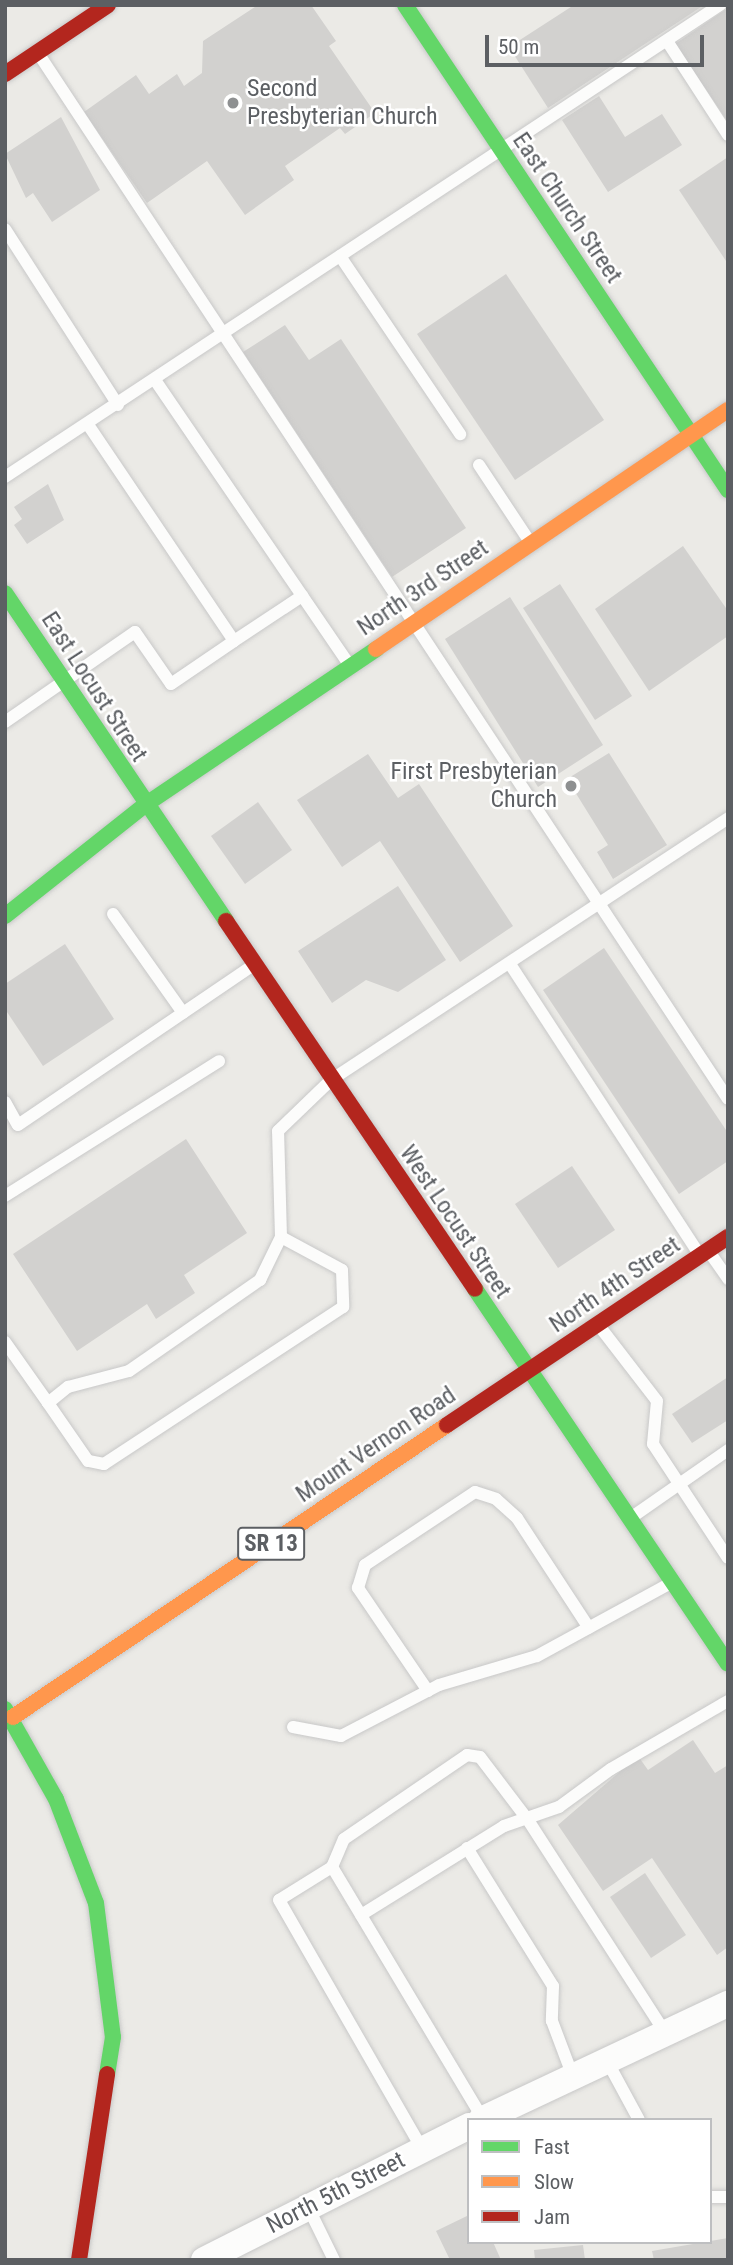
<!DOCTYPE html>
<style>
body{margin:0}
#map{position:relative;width:733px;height:2265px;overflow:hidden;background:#ebeae6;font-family:"Roboto Condensed",sans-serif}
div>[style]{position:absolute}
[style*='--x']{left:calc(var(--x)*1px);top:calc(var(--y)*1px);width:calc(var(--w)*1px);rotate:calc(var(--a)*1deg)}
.building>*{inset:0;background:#d2d1cf}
.roads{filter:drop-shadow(0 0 2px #c8c8c8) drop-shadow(0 0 2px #c8c8c8)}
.lane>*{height:12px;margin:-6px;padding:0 6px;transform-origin:6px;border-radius:6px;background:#fcfcfb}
.street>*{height:26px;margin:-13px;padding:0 13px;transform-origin:13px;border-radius:13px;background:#fcfcfb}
.fast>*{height:16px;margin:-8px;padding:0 8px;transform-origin:8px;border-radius:8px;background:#63d668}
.slow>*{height:16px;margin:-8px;padding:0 8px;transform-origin:8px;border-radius:8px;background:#ff974d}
.jam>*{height:16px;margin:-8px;padding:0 8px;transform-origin:8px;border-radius:8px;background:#b3261e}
.dots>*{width:19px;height:19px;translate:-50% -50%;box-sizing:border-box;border:4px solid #fff;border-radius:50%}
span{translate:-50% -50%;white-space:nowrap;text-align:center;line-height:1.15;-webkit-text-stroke:5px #fff;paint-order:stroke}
.shield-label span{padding:2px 5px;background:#fff;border:2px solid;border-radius:5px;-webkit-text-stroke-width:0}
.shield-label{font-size:23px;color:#5c5f63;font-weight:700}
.poi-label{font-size:24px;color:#5c5f63}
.left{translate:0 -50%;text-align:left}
.right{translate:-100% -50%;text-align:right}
.street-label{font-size:24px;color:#5c5f63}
.frame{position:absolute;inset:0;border:7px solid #5c5f63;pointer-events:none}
.legend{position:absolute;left:467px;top:2118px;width:245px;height:126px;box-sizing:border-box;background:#fff;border:2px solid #bebfc1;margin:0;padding:9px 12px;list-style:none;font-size:21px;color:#5c5f63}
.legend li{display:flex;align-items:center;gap:14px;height:35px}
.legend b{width:35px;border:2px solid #bebfc1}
.scale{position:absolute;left:485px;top:35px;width:219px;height:32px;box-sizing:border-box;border:4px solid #5c5f63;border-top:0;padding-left:9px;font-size:21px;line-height:24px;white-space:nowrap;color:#5c5f63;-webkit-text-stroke:5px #fff;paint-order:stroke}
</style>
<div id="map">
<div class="building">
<div style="clip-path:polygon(258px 5px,311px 5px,336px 41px,329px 46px,375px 113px,345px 134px,340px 128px,285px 166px,294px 180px,245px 215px,207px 161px,147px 203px,84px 112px,136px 75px,149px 94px,177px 74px,184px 86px,202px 73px,203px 41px)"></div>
<div style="clip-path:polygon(574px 5px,704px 5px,548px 108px,509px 47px)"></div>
<div style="clip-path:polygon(728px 8px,728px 122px,675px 44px)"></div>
<div style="clip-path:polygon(599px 96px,625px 137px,662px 114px,682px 145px,608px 192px,562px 120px)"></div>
<div style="clip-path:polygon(61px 117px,100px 190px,52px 222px,33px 193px,26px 198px,5px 154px)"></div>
<div style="clip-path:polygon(728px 157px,728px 264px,679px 190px)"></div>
<div style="clip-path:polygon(506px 274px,604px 420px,515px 480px,417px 334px)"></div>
<div style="clip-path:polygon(285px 325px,309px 360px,341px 339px,466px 528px,392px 577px,243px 352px)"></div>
<div style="clip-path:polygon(48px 484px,64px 520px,27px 544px,14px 525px,22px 519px,14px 507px)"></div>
<div style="clip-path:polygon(683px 546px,728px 611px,728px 636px,649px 691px,595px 609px)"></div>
<div style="clip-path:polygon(560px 584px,632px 696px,595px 720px,523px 608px)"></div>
<div style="clip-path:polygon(510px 597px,603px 745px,538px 787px,445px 639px)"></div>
<div style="clip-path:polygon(609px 753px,667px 845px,613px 879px,597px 852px,608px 845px,567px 779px)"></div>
<div style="clip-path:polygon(368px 754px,398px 798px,419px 784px,513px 926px,460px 962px,380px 841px,342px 867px,297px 800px)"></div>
<div style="clip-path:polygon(258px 802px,292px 850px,245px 884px,211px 836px)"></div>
<div style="clip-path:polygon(398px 886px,446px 960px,398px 992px,366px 980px,332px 1003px,298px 951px)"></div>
<div style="clip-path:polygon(65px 944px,114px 1019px,43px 1066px,5px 1009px,5px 984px)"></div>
<div style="clip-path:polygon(604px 948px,728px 1133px,728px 1161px,679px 1194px,543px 990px)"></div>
<div style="clip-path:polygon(186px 1139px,247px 1233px,184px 1275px,195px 1293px,156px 1319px,147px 1304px,77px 1351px,13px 1254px)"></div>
<div style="clip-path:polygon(572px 1166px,615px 1230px,558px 1268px,515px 1204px)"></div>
<div style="clip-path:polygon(728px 1377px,728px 1420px,692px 1443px,672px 1414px)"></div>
<div style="clip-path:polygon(693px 1740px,715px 1773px,728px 1765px,728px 1947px,717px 1955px,652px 1858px,603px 1891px,558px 1825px,638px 1756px,648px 1770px)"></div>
<div style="clip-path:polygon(645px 1873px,686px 1935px,651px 1958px,610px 1897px)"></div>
<div style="clip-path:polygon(469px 2215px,469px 2242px,493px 2242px,501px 2260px,450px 2260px,436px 2231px)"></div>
<div style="clip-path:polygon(728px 2238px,728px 2260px,654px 2260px,652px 2251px)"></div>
<div style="clip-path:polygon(583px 2245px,585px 2260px,535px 2260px,534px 2250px)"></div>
</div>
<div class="roads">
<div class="lane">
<div style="--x:667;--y:41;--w:112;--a:57"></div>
<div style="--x:40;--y:56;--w:1249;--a:56.59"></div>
<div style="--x:5;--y:229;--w:209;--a:57.3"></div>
<div style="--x:340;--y:256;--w:215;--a:56"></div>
<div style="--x:155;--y:380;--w:343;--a:55.7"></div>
<div style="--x:479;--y:465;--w:92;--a:56.5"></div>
<div style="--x:5;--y:477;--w:857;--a:-33.43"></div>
<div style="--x:234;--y:641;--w:82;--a:-33.5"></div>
<div style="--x:5;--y:722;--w:158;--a:-34.7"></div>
<div style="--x:135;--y:632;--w:63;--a:55.3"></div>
<div style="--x:171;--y:684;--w:76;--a:-34.3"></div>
<div style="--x:234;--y:641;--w:259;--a:-124"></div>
<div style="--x:113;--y:914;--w:121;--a:54.7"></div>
<div style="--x:510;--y:964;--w:344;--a:56.9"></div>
<div style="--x:5;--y:1102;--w:26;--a:61"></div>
<div style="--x:18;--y:1125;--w:284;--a:-34.2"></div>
<div style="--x:5;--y:1196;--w:253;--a:-32.2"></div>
<div style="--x:281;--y:1237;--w:69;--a:28.4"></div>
<div style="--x:342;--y:1270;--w:37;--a:88"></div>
<div style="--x:343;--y:1307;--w:286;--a:146.7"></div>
<div style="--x:104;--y:1464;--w:16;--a:-169"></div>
<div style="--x:88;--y:1461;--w:70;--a:-124.6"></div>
<div style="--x:48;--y:1403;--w:26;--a:-39"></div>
<div style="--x:68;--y:1387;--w:63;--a:-14.7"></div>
<div style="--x:129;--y:1371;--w:160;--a:-34.8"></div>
<div style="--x:260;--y:1280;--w:48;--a:-64"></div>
<div style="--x:281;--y:1237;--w:106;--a:-91.6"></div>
<div style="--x:278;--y:1131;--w:74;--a:-43.9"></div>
<div style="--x:331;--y:1080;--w:476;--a:-33.4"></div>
<div style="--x:710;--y:1253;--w:32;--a:55"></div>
<div style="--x:600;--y:1327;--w:93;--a:52.4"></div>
<div style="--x:657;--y:1401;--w:43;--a:95.3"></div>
<div style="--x:653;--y:1444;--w:136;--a:56.7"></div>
<div style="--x:5;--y:1342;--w:75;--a:54.8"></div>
<div style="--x:632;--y:1517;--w:117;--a:-34.9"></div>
<div style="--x:428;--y:1691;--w:125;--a:-124.2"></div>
<div style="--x:358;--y:1588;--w:24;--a:-73"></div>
<div style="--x:365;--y:1565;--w:132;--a:-33.6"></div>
<div style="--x:475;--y:1492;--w:22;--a:18"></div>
<div style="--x:496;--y:1499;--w:28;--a:42"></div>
<div style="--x:517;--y:1518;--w:131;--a:56.8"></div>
<div style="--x:293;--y:1727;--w:49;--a:10.6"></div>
<div style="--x:341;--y:1736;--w:110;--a:-27.5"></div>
<div style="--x:439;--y:1685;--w:102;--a:-16.5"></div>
<div style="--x:537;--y:1656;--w:150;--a:-28.6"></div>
<div style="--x:467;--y:1848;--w:163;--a:58.1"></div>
<div style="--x:553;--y:1986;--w:35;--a:92"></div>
<div style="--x:552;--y:2021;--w:57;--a:69.3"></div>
<div style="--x:332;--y:1867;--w:62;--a:148.1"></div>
<div style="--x:279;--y:1900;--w:287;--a:60.1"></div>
<div style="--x:361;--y:1915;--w:168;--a:-31.9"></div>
<div style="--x:504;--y:1826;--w:58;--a:-19.1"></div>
<div style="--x:559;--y:1807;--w:64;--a:-36.2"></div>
<div style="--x:611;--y:1769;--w:135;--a:-30.2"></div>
<div style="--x:606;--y:2059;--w:69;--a:61.6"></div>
<div style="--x:483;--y:2119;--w:294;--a:-120.9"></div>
<div style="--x:332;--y:1867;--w:30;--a:-67"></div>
<div style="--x:344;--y:1839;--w:149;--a:-34.3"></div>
<div style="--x:467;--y:1755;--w:13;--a:9"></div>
<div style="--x:480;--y:1757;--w:79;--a:52.7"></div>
<div style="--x:528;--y:1820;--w:255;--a:57.2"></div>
<div style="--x:710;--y:2197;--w:18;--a:0"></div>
<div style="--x:308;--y:2207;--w:59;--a:63.9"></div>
</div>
<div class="street">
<div style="--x:481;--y:2120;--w:273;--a:-25.2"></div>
<div style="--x:204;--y:2260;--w:297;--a:-26.8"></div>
</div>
<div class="fast">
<div style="--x:405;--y:5;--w:583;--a:56.34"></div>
<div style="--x:5;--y:593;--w:396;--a:56"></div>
<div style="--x:5;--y:916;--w:179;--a:-38.4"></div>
<div style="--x:145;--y:805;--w:279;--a:-34"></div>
<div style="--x:475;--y:1289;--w:452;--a:56"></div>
<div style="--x:5;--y:1709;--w:103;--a:60.5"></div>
<div style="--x:56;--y:1799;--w:111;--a:69"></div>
<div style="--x:96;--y:1903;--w:135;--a:82.8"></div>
<div style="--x:113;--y:2037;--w:37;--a:99"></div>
</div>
<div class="slow">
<div style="--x:376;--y:649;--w:425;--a:-34.2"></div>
<div style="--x:13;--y:1717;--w:523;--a:-33.93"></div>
</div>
<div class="jam">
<div style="--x:5;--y:74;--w:124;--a:-33.8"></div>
<div style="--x:226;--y:921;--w:444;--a:55.9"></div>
<div style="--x:447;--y:1425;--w:338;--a:-33.8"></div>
<div style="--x:79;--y:2260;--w:188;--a:-81.4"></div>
</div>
</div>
<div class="dots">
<div style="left:233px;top:103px;background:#8e9091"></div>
<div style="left:571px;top:786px;background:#8e9091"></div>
</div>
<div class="shield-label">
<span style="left:271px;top:1544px">SR 13</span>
</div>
<div class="poi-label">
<span class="left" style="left:247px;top:103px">Second<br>Presbyterian Church</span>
<span class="right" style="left:557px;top:786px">First Presbyterian<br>Church</span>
</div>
<div class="street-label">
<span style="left:567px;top:208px;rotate:56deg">East Church Street</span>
<span style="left:423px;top:588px;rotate:-34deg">North 3rd Street</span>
<span style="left:94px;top:687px;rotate:57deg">East Locust Street</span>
<span style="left:455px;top:1222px;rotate:56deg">West Locust Street</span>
<span style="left:615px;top:1285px;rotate:-34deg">North 4th Street</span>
<span style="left:376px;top:1445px;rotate:-34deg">Mount Vernon Road</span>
<span style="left:336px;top:2193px;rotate:-27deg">North 5th Street</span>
</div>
<div class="frame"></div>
<ul class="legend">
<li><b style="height:9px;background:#63d668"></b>Fast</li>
<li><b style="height:9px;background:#ff974d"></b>Slow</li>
<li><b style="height:9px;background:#b3261e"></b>Jam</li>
</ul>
<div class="scale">50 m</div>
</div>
